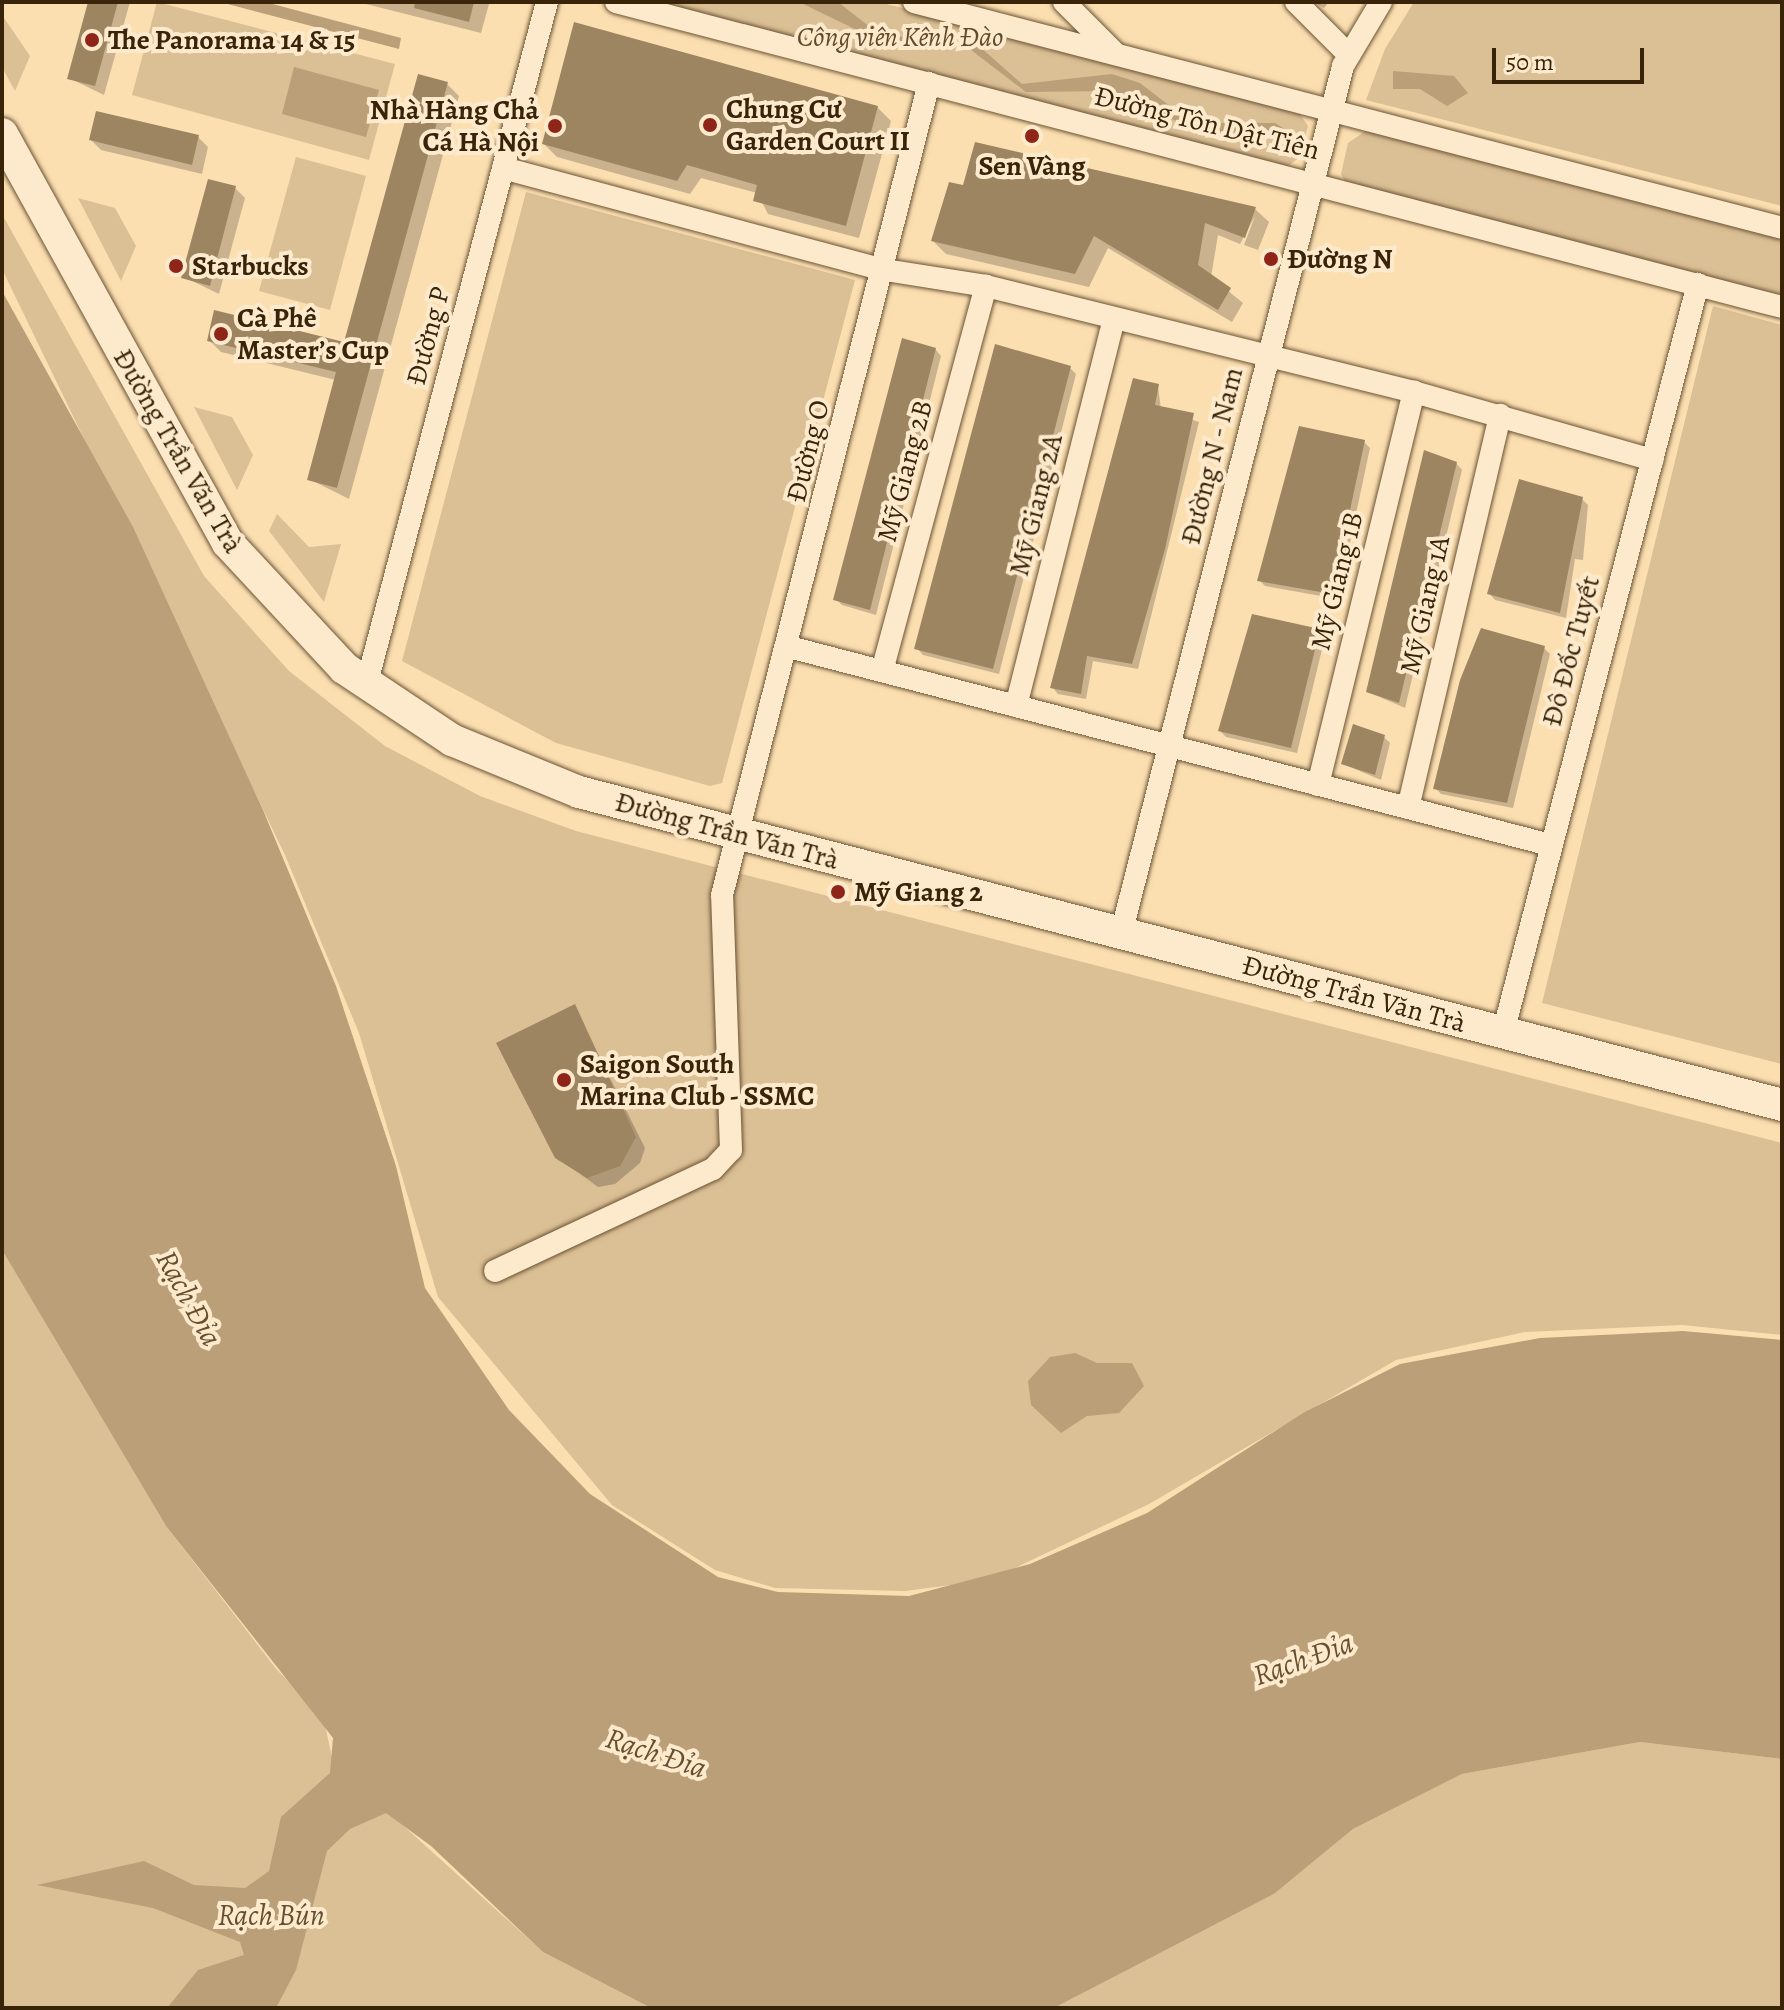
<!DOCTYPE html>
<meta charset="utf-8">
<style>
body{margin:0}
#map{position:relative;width:1784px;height:2010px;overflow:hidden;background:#fcdfb1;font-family:Alegreya,serif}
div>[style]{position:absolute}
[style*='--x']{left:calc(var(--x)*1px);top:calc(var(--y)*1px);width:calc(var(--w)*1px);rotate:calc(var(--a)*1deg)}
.green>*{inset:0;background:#dbbf95}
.water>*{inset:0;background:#ba9f78}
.shadow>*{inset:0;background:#0003}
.building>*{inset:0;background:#9e8561}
.roads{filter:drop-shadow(0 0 2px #6a5334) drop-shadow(0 0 2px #6a5334)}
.street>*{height:22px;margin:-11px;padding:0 11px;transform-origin:11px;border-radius:11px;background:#fdeacc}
.secondary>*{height:32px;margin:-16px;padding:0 16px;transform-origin:16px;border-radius:16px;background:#fdeacc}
.dots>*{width:22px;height:22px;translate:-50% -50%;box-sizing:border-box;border:4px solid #fdeacc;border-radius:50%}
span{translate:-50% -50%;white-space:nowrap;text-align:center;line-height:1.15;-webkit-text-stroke:8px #fdeacc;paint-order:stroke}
.park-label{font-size:28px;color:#624b2d;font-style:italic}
.poi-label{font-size:28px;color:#39240a;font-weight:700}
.left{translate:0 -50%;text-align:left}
.right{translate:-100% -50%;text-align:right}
.street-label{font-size:28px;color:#39240a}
.water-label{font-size:30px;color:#664f30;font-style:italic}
.frame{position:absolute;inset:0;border:4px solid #39240a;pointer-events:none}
.scale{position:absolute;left:1492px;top:48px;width:152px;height:36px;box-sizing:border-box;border:4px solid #39240a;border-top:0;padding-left:10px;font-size:24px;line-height:28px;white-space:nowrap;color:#39240a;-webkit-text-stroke:6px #fdeacc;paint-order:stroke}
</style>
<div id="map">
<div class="green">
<div style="clip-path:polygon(157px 2px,395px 64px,369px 160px,132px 95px)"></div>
<div style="clip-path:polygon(653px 2px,879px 2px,1298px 111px,1308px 126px,1300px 157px,1288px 166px)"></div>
<div style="clip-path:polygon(1414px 2px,1782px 2px,1782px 206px,1366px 100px,1385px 49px)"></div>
<div style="clip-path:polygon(2px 15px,30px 56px,15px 91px,2px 67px)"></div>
<div style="clip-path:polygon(1367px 130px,1782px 239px,1782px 300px,1347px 185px,1341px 174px,1348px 143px)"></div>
<div style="clip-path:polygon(296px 157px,366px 176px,330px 310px,259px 291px)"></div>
<div style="clip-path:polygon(526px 192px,855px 280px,722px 783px,710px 786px,556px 743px,402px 661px)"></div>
<div style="clip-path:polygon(78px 198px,115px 208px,136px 246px,121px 281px)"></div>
<div style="clip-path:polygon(2px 214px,204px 576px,289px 671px,385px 746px,480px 796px,576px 831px,1782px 1143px,1782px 1335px,1682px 1325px,1525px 1332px,1396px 1360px,1149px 1504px,990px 1580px,905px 1591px,775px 1588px,715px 1570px,612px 1505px,438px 1297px,359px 1033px,285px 855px,2px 269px)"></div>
<div style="clip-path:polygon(1713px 306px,1782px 325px,1782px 1064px,1542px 1003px)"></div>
<div style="clip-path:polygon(194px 407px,232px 417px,253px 455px,237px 490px)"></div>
<div style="clip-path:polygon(277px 514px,309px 547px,341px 544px,324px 602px,269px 531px)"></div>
<div style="clip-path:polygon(2px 1250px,166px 1526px,277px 1670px,323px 1716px,333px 1762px,543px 1952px,651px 2008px,2px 2008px)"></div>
<div style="clip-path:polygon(1640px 1742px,1782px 1759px,1782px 2008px,1054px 2008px,1274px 1894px,1353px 1829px,1462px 1774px)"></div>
</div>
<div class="water">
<div style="clip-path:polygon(220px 2px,265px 2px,401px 38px,399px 49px)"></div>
<div style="clip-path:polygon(799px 2px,838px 2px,884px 38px,963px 32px,1022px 84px,1112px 74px,1140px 83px,1192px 123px,1275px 123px,1288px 131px,1211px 137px,1111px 91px,1026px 92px,958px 40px,892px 47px)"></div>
<div style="clip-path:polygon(294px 67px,379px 90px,366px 137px,282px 114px)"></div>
<div style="clip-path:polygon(1393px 71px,1454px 76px,1468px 93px,1447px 106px,1420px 89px,1393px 89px)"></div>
<div style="clip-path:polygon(2px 291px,133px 527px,263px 810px,336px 986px,396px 1166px,425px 1288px,509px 1410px,590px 1494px,718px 1577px,778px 1592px,909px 1596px,1030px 1564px,1147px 1513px,1303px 1413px,1400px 1364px,1540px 1338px,1683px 1331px,1782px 1340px,1782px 1759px,1640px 1742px,1462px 1774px,1353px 1829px,1274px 1894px,1054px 2008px,651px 2008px,543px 1952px,431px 1846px,386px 1813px,350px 1829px,327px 1851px,296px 1970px,276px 2008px,167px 2008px,198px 1970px,244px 1955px,240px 1942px,153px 1908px,37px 1885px,144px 1861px,194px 1885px,245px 1888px,269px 1871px,281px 1817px,330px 1773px,333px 1738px,166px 1526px,2px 1250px)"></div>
<div style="clip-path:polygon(1075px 1353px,1097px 1363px,1132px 1363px,1144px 1386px,1119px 1413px,1087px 1416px,1061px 1433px,1031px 1405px,1028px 1381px,1050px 1357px)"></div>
</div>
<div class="shadow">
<div style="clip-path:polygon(90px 2px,130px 2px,104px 95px,69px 78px)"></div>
<div style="clip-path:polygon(358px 2px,487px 2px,489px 4px,481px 33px)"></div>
<div style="clip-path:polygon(1313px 2px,1329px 2px,1324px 8px)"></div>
<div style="clip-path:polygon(447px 84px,459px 96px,349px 499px,309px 479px,336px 380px,221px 352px,209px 340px,346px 344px)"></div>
<div style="clip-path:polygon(877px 107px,891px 121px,859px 238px,768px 214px,757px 193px,701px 178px,690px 194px,557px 157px,544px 144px)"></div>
<div style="clip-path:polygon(198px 137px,208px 147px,202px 174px,101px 150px,91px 140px)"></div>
<div style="clip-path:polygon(976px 145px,1255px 209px,1269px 222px,1258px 250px,1244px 245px,1255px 216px,1240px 244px,1218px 235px,1211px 277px,1243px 303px,1232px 322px,1108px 248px,1089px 287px,946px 254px,933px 241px,965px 188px)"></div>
<div style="clip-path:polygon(235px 188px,245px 198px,219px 294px,184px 277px)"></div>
<div style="clip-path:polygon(935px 349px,941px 356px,876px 615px,842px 605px,836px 599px)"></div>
<div style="clip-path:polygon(1070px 368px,1076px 374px,999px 674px,923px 655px,917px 648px)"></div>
<div style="clip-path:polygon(1158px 386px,1161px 409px,1199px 422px,1138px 669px,1093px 661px,1086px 699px,1058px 694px,1052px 687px)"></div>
<div style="clip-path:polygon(1364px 442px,1370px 448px,1338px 599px,1265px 586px,1259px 580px)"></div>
<div style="clip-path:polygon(1456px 463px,1462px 470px,1405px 708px,1368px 692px)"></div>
<div style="clip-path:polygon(1582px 499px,1588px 505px,1583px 560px,1575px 559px,1566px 618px,1495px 600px,1489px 593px)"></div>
<div style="clip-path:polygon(1319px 631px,1325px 637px,1297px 753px,1226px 737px,1220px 731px)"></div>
<div style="clip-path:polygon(1544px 648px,1550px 654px,1513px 808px,1441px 794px,1435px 788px)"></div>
<div style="clip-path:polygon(1384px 737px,1390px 743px,1381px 780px,1343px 764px)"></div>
<div style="clip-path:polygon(574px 1006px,645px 1148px,640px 1163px,615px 1184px,598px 1187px,557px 1157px)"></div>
</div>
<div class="building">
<div style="clip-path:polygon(88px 2px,118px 2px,95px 86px,67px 79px)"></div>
<div style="clip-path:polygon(415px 2px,474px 2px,469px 22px,414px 8px)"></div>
<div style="clip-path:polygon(574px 22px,878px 106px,846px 226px,753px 201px,757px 185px,687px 165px,677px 181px,542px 144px)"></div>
<div style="clip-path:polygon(418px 74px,448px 82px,337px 488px,307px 480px,336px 372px,207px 341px,214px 310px,344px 342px)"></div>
<div style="clip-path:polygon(96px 111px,199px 135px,192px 165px,89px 140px)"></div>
<div style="clip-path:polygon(975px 142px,1256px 207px,1245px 238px,1205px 223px,1198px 265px,1231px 288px,1218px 310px,1094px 236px,1075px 274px,931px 241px,949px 182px,963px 185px)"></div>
<div style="clip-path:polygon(208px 179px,236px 186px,210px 286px,181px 278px)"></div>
<div style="clip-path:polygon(902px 338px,936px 348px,870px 610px,833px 600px)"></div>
<div style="clip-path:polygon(995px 344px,1071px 366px,993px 669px,914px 649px)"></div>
<div style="clip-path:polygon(1133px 378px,1159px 384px,1155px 405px,1194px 413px,1165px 549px,1132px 664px,1087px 656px,1081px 694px,1050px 688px)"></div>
<div style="clip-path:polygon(1299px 426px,1365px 440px,1332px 594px,1257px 581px)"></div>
<div style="clip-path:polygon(1424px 450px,1457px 462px,1399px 703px,1366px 692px)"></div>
<div style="clip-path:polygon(1519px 479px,1583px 497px,1560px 613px,1487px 594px)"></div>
<div style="clip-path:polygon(1252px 614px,1320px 629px,1291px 748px,1218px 731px)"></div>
<div style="clip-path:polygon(1481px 628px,1545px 646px,1507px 803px,1433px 789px,1460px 680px)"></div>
<div style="clip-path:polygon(1353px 724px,1385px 735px,1375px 775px,1341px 764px)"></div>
<div style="clip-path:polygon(575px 1004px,636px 1137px,620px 1166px,587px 1178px,555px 1158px,496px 1043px)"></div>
</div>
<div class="roads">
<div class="street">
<div style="--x:616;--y:2;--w:1205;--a:14.66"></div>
<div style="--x:914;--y:2;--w:897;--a:14.59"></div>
<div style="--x:1064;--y:2;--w:71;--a:45"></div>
<div style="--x:1296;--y:2;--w:72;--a:45"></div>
<div style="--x:503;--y:168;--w:395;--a:15"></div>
<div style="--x:885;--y:270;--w:102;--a:9"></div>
<div style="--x:986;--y:286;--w:441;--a:13.9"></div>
<div style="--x:1414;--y:392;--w:248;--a:15.9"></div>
<div style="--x:789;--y:647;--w:786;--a:14.58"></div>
<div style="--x:882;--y:671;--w:399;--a:-74.9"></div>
<div style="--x:366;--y:686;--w:708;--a:-75.18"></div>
<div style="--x:1016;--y:706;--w:399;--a:-75.8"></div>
<div style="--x:1318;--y:785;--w:405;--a:-76.3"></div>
<div style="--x:1408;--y:808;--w:404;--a:-76.8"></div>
<div style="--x:1121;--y:934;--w:896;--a:-75.65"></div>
<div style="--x:1343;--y:66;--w:74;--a:-59.3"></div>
<div style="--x:1503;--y:1033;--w:774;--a:-75.41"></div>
<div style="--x:495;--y:1271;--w:241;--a:-25.1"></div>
<div style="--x:713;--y:1169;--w:26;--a:-47"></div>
<div style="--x:731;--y:1150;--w:255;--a:-92"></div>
<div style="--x:722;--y:895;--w:838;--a:-75.7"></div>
</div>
<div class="secondary">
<div style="--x:2;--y:134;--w:467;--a:61.1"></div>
<div style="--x:228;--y:543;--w:171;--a:47.1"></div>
<div style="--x:344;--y:668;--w:130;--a:33.7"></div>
<div style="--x:452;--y:740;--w:137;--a:22.3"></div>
<div style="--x:579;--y:792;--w:1243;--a:14.58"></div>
</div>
</div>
<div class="dots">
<div style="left:92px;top:40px;background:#8f2418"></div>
<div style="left:710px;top:125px;background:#8f2418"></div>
<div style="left:555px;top:126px;background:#8f2418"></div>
<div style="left:1032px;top:136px;background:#8f2418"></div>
<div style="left:1271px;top:259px;background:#8f2418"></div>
<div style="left:176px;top:266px;background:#8f2418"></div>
<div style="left:221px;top:334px;background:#8f2418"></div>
<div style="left:838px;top:892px;background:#8f2418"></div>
<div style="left:564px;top:1080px;background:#8f2418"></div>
</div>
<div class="park-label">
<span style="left:900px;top:37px">Công viên Kênh Đào</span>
</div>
<div class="poi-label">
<span class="left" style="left:108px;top:40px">The Panorama 14 &amp; 15</span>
<span class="left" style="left:726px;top:125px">Chung Cư<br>Garden Court II</span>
<span class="right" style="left:539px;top:126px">Nhà Hàng Chả<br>Cá Hà Nội</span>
<span style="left:1032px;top:166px">Sen Vàng</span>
<span class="left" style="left:1287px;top:259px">Đường N</span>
<span class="left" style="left:192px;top:266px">Starbucks</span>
<span class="left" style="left:237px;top:334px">Cà Phê<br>Master’s Cup</span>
<span class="left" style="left:854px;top:892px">Mỹ Giang 2</span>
<span class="left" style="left:580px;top:1080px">Saigon South<br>Marina Club - SSMC</span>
</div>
<div class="street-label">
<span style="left:1207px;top:123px;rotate:14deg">Đường Tôn Dật Tiên</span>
<span style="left:428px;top:336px;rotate:-75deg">Đường P</span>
<span style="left:178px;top:451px;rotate:60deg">Đường Trần Văn Trà</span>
<span style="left:808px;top:451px;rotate:-76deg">Đường O</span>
<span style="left:1212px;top:456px;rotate:-76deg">Đường N - Nam</span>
<span style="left:905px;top:471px;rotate:-75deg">Mỹ Giang 2B</span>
<span style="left:1036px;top:505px;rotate:-76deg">Mỹ Giang 2A</span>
<span style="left:1337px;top:581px;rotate:-76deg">Mỹ Giang 1B</span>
<span style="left:1425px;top:605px;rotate:-77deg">Mỹ Giang 1A</span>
<span style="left:1571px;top:651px;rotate:-75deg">Đô Đốc Tuyết</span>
<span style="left:727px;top:831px;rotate:15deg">Đường Trần Văn Trà</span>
<span style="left:1354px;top:994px;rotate:15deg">Đường Trần Văn Trà</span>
</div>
<div class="water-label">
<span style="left:189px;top:1298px;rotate:61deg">Rạch Đỉa</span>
<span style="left:1303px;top:1659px;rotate:-20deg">Rạch Đỉa</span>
<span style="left:656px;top:1753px;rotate:18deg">Rạch Đỉa</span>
<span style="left:271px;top:1915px">Rạch Bún</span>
</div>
<div class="frame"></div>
<div class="scale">50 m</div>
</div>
